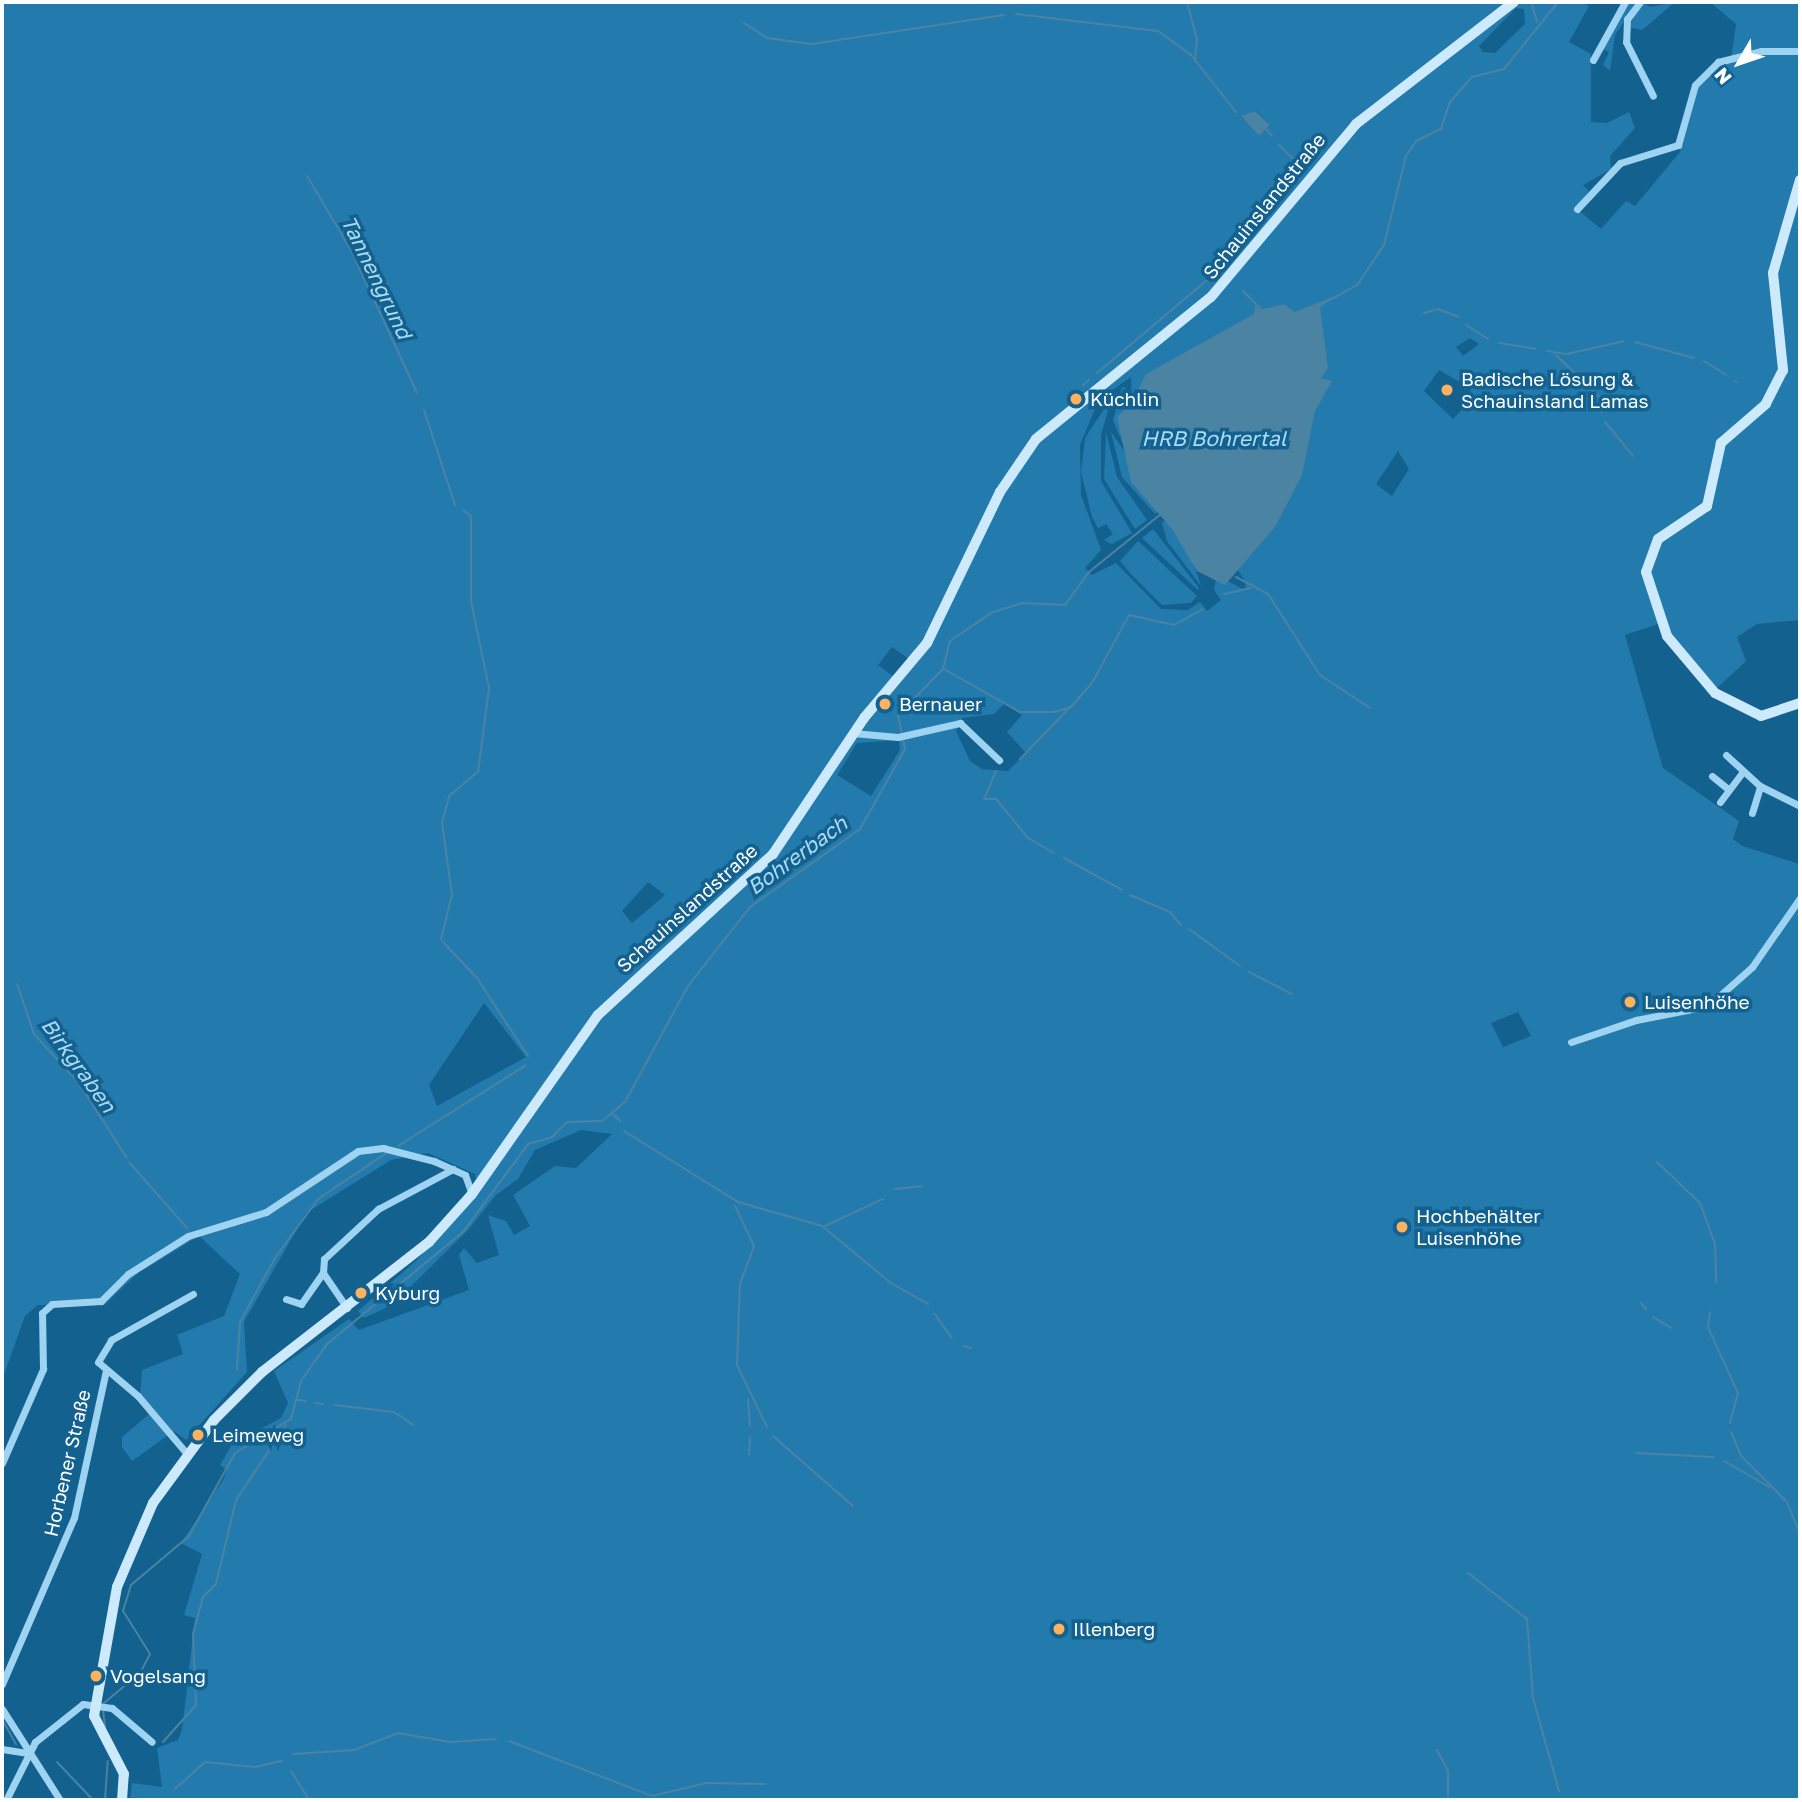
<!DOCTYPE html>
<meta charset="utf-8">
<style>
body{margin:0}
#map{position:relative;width:1802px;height:1802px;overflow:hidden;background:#13618f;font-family:"Golos Text",sans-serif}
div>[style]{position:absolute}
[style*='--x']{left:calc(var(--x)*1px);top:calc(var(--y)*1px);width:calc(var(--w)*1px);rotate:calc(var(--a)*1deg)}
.green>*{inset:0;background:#227bac}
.water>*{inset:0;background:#4b83a3}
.stream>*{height:2px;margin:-1px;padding:0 1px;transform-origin:1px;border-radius:1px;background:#4b83a3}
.street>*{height:7px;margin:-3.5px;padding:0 3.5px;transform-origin:3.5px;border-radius:3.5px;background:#9ed3f1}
.secondary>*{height:10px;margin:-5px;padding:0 5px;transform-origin:5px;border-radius:5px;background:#cceafc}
.dots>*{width:19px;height:19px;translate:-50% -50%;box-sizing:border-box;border:4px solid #13618f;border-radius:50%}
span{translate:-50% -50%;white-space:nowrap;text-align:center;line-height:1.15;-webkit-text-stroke:7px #13618f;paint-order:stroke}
.street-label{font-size:19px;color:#fff}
.poi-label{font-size:19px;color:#fff}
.left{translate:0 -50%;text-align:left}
.water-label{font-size:21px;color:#aadcf8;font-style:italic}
.frame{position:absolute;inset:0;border:4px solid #fff;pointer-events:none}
.north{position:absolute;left:1704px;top:28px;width:70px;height:70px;-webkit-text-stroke:5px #13618f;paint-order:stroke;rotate:231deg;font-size:19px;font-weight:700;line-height:28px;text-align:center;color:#fff}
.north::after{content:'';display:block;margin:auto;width:24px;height:32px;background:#fff;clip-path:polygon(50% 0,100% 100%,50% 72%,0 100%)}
</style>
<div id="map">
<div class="green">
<div style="clip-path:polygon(evenodd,2px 2px,1581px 2px,1589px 6px,1569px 42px,1591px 54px,1591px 122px,1607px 123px,1629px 112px,1635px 128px,1610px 156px,1611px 169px,1583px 185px,1589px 191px,1576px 208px,1601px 229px,1626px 201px,1635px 206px,1680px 152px,1696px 87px,1731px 59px,1736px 24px,1710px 2px,1800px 2px,1800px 620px,1757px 624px,1737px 637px,1746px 661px,1715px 690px,1661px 623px,1625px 635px,1663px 768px,1739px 821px,1733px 839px,1742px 846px,1800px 864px,1800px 1800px,130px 1800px,132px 1783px,162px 1787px,157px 1748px,178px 1740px,182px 1730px,195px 1618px,184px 1615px,202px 1554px,181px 1543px,223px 1480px,227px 1470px,220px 1465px,232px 1444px,281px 1418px,288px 1403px,274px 1371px,349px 1319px,359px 1330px,469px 1290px,459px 1255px,464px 1248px,477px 1263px,499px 1255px,488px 1215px,506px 1221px,514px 1235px,530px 1226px,513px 1195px,555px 1166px,576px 1168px,612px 1134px,581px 1130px,535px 1150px,518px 1179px,496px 1195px,468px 1230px,392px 1305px,364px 1318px,358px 1311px,417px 1260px,478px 1191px,475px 1174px,428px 1153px,391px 1160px,306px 1213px,244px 1322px,247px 1372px,186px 1440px,174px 1431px,132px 1461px,122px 1447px,122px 1437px,153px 1411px,140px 1397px,142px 1370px,183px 1354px,177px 1335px,224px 1316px,240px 1274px,199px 1236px,138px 1273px,104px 1305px,38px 1305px,25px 1316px,2px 1380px,2px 2px,1516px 8px,1524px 9px,1525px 24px,1495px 53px,1483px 52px,1479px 46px,1516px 8px,2px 2px,1256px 111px,1270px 125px,1259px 136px,1241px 116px,1256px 111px,2px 2px,1470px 338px,1479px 344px,1463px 356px,1456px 347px,1470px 338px,2px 2px,1439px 370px,1470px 388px,1472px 399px,1453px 419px,1424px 391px,1439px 370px,2px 2px,1131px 377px,1132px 407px,1245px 581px,1246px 591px,1217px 575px,1214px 590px,1221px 600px,1207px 611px,1200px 602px,1188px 610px,1161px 609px,1116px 563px,1092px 575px,1085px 568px,1101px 550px,1081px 495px,1080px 445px,1095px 409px,1090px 406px,1131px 377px,2px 2px,1398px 451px,1409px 469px,1392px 496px,1376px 484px,1398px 451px,2px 2px,892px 647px,909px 659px,894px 677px,878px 665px,892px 647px,2px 2px,1004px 704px,1022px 715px,1007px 732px,1026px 753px,1008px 771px,982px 769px,970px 761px,956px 731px,962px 718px,994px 714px,1004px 704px,2px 2px,899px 740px,900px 750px,871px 796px,837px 775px,857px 743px,899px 740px,2px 2px,648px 882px,665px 895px,632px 923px,622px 911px,648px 882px,2px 2px,484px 1003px,526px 1057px,437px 1106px,429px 1085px,484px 1003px,2px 2px,1518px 1012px,1531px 1036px,1503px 1047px,1491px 1023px,1518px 1012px)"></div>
<div style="clip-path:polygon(1628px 2px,1637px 2px,1615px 35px,1610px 71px,1603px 65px,1609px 52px,1602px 49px)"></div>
<div style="clip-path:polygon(1642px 2px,1650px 7px,1675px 2px,1642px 30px,1629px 27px)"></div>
<div style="clip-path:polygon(1122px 387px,1126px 388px,1124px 447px,1113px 420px)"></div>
<div style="clip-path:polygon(1112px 397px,1101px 435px,1101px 481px,1132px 533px,1112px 544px,1104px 540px,1113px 534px,1106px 524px,1098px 528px,1092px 517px,1081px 472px,1085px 438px)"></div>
<div style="clip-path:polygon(1106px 432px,1117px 477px,1147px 520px,1135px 529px,1104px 479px)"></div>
<div style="clip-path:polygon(1111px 432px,1164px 507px,1155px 514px,1122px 477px)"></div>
<div style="clip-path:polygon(1171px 516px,1184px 535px,1201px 586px,1167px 541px,1162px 523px)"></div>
<div style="clip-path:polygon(1153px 529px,1199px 588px,1198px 590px,1142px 538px)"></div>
<div style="clip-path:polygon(1138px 541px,1197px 596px,1191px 603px,1162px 605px,1131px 574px,1120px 561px)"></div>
</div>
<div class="water">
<div style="clip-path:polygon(1255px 111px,1270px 125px,1259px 136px,1241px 116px)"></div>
<div style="clip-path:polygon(1340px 294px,1320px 307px,1328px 368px,1321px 378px,1332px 381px,1315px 411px,1302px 475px,1275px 527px,1225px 585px,1197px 571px,1172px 529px,1131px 482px,1117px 417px,1132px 403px,1146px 374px,1254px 314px,1255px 305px,1260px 310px,1284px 304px,1295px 312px)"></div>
</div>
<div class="stream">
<div style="--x:1187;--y:2;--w:38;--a:75"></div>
<div style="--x:1197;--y:39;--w:23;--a:95"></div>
<div style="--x:1532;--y:5;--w:17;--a:73"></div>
<div style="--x:1016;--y:14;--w:143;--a:6.8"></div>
<div style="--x:1158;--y:31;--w:41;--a:36"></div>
<div style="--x:1191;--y:55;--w:73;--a:51.7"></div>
<div style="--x:744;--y:23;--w:27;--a:33"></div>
<div style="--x:767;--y:38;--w:45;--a:7.6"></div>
<div style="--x:812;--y:44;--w:194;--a:-8.6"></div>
<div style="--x:1266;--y:129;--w:9;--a:49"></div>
<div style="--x:1279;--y:145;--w:18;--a:45"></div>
<div style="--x:1292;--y:158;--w:17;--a:0"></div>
<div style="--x:307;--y:176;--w:86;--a:59.3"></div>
<div style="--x:351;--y:250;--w:157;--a:65.2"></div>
<div style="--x:1243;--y:291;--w:27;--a:45"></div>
<div style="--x:1334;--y:298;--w:28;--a:-30"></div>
<div style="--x:1358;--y:284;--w:47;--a:-56.3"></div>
<div style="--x:1384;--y:245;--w:92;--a:-76.1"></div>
<div style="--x:1406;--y:156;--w:18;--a:-56"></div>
<div style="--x:1416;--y:141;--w:28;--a:-26"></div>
<div style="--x:1441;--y:129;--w:28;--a:-72"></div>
<div style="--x:1450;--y:102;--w:33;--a:-49"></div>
<div style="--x:1472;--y:77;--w:33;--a:-14"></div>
<div style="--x:1504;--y:69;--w:86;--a:-51.1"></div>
<div style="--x:1424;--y:313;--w:15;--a:-16"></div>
<div style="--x:1438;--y:309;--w:22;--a:21"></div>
<div style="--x:1466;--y:325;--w:26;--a:32"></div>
<div style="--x:1635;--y:342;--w:61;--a:15.2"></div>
<div style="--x:1499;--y:343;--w:37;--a:9"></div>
<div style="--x:1547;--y:351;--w:20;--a:9"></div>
<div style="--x:1567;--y:354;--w:58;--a:-12.8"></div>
<div style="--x:1556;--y:355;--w:62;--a:44.3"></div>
<div style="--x:1704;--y:361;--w:26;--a:32"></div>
<div style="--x:1097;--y:373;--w:160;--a:-40.2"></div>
<div style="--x:1219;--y:270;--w:144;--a:-51.2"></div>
<div style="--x:1735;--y:381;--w:2;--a:27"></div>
<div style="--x:1083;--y:385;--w:8;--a:-40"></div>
<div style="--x:1600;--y:408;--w:5;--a:68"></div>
<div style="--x:424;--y:410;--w:100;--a:71.9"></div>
<div style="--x:1605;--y:422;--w:44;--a:50.5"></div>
<div style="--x:1236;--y:577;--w:36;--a:28"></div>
<div style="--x:1268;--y:594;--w:96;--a:57.3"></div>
<div style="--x:1320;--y:675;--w:60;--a:33.4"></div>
<div style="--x:1224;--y:594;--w:27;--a:-13"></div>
<div style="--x:944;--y:669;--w:87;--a:29.5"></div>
<div style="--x:1020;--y:712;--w:34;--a:0"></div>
<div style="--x:1054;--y:712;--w:18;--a:-16"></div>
<div style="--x:1071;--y:707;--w:32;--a:-49"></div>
<div style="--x:1092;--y:683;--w:77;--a:-61.4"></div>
<div style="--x:1129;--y:615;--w:46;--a:12.5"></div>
<div style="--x:1174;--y:625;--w:33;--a:-29"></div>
<div style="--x:902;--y:734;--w:19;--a:-102"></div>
<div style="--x:898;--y:715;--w:64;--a:-45.6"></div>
<div style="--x:943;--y:669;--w:29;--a:-76"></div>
<div style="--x:950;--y:641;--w:50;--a:-34.3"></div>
<div style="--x:991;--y:613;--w:33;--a:-18"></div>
<div style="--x:1022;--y:603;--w:43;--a:2.7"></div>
<div style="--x:1065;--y:605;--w:41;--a:-54"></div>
<div style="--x:1089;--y:572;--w:94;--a:-38.9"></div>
<div style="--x:1020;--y:759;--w:72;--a:-46.1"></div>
<div style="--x:996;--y:771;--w:30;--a:113"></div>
<div style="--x:984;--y:799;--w:12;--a:0"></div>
<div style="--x:996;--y:799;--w:50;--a:50.6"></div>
<div style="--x:1028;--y:838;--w:30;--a:30"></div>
<div style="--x:1064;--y:858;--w:66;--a:28.9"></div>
<div style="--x:1130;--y:895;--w:43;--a:23"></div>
<div style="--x:1170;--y:912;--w:17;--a:50"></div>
<div style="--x:1189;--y:929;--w:63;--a:36"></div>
<div style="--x:441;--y:939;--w:45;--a:-76"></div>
<div style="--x:452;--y:895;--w:73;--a:-97.9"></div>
<div style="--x:442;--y:823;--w:28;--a:-75"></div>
<div style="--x:449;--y:796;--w:38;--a:-40"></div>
<div style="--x:478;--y:772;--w:85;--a:-82.5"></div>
<div style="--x:489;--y:688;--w:89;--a:-101.7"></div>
<div style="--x:471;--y:601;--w:85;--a:-90"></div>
<div style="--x:471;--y:516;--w:10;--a:-143"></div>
<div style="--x:442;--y:941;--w:51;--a:46.6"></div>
<div style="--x:477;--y:978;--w:93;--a:56.8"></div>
<div style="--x:1249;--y:972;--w:48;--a:27.1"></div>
<div style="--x:17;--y:984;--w:53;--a:71.2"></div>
<div style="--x:34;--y:1034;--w:65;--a:47.5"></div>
<div style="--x:78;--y:1082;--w:90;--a:57.2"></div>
<div style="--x:613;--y:1114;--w:10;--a:45"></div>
<div style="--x:624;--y:1131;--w:134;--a:31.9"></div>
<div style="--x:738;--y:1202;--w:87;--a:15.9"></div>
<div style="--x:822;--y:1226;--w:89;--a:39.6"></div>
<div style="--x:891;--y:1283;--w:43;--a:29.6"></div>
<div style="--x:398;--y:1146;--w:151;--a:-32.3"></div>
<div style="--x:129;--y:1162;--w:88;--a:48.7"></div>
<div style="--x:1657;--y:1162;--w:59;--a:43.6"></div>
<div style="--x:1700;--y:1203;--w:44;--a:69.9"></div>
<div style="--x:1715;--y:1244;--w:38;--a:88"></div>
<div style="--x:895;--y:1189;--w:27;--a:-6"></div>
<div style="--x:735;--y:1206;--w:44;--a:64.6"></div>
<div style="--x:754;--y:1246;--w:40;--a:110.2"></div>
<div style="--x:740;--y:1284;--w:81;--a:92.1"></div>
<div style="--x:737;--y:1365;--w:69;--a:64.2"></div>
<div style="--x:825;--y:1226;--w:64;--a:-25"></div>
<div style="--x:1641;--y:1303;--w:8;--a:50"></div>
<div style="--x:1710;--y:1312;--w:15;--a:98"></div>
<div style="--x:1708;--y:1327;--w:72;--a:65.6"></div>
<div style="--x:1738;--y:1393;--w:31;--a:105"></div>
<div style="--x:935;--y:1314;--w:29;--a:55"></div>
<div style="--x:1653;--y:1317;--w:21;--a:31"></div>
<div style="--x:964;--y:1346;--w:7;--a:16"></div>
<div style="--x:237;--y:1369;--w:47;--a:-86.3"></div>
<div style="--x:240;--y:1322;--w:73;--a:-61.3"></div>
<div style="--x:275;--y:1258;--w:73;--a:-53.9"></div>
<div style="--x:318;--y:1199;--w:81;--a:-33.9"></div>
<div style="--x:748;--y:1399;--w:27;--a:86"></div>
<div style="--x:297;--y:1400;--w:9;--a:6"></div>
<div style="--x:315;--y:1403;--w:8;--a:7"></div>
<div style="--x:335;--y:1405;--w:59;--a:6.8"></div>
<div style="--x:394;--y:1412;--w:23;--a:34"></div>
<div style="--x:1731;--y:1432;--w:26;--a:67"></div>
<div style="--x:1741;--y:1456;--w:65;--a:45"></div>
<div style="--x:1787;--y:1502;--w:35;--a:68"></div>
<div style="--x:773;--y:1436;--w:106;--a:41.2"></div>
<div style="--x:1636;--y:1453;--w:78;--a:2.9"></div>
<div style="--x:749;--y:1454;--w:16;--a:-86"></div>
<div style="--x:1724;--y:1461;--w:52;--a:30"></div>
<div style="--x:1468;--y:1573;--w:75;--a:37.9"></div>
<div style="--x:1527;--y:1619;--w:79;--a:85.7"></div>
<div style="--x:1533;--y:1698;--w:97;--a:74.4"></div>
<div style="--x:104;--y:1703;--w:47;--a:-39.8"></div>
<div style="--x:140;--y:1673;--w:21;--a:-62"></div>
<div style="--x:150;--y:1654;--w:51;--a:-122.1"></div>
<div style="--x:123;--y:1611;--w:27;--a:-73"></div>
<div style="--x:131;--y:1585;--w:76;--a:-40.2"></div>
<div style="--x:189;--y:1536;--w:95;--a:-61"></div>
<div style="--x:235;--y:1453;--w:66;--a:-31.3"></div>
<div style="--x:291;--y:1419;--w:39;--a:-75"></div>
<div style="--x:301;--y:1381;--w:45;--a:-54.9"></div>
<div style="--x:327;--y:1344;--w:176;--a:-39.5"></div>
<div style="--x:463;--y:1232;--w:109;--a:-53.5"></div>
<div style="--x:528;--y:1144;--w:25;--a:-16"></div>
<div style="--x:552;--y:1137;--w:21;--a:-45"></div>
<div style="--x:567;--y:1122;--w:35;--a:-2"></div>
<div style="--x:602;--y:1121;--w:30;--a:-40"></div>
<div style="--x:625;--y:1102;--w:132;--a:-61.5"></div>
<div style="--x:688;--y:986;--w:100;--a:-51.9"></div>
<div style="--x:750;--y:907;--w:135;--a:-35.3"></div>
<div style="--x:860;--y:829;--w:92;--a:-60.6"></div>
<div style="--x:905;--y:749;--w:10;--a:-101"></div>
<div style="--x:103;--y:1709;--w:19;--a:84"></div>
<div style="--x:2;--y:1719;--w:29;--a:61"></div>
<div style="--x:509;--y:1741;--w:153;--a:21"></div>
<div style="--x:652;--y:1796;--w:56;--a:-13.5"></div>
<div style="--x:706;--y:1783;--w:59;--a:1"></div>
<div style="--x:163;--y:1742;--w:50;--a:-48.3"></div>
<div style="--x:196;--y:1705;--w:71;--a:-92.4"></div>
<div style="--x:193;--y:1634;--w:38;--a:-75"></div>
<div style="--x:203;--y:1597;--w:18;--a:-45"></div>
<div style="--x:216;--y:1584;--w:86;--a:-76.6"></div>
<div style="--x:236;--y:1500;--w:90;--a:-56.3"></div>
<div style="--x:1437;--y:1750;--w:24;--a:62"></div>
<div style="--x:1448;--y:1771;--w:29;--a:90"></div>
<div style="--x:293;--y:1754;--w:61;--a:-3.8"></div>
<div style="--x:354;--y:1750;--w:47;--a:-21.1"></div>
<div style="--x:398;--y:1733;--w:53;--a:9.8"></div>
<div style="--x:450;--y:1742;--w:46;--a:-3.7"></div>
<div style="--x:57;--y:1762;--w:52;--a:46.5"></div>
<div style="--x:291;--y:1771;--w:34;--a:58"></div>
<div style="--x:175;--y:1789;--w:40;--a:-42"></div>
<div style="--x:205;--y:1762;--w:50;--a:5.7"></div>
<div style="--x:255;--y:1767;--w:28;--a:-13"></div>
<div style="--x:105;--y:1800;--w:39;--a:-86"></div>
</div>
<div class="street">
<div style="--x:1640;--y:2;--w:21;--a:127"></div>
<div style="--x:1627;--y:19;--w:23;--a:92"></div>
<div style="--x:1626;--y:42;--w:60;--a:63.4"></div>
<div style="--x:1593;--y:60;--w:66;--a:-61.1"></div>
<div style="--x:1577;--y:209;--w:63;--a:-46.9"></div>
<div style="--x:1620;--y:163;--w:61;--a:-17.2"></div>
<div style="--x:1678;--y:145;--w:62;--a:-74.2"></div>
<div style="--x:1695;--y:85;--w:33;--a:-45"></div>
<div style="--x:1718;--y:62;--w:44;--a:-14.3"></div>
<div style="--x:1761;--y:51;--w:39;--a:0"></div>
<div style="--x:853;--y:733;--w:45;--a:5.1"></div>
<div style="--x:898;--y:737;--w:64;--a:-12.7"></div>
<div style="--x:960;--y:723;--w:54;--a:43.5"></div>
<div style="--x:1726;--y:755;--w:46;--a:42.4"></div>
<div style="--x:1760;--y:786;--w:45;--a:26.6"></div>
<div style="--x:1712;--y:776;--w:21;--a:39"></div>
<div style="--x:1720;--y:802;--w:36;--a:-53"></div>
<div style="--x:1752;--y:813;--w:28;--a:-73"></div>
<div style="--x:1571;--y:1042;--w:69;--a:-18.7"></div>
<div style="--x:1636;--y:1020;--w:73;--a:-11"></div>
<div style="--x:1708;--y:1006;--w:59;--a:-41.6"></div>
<div style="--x:1752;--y:967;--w:84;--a:-55.2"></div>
<div style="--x:286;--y:1299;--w:16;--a:18"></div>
<div style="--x:301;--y:1304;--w:38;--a:-55"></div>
<div style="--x:347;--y:1308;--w:42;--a:-124.4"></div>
<div style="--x:323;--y:1273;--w:14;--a:-86"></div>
<div style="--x:324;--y:1259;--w:74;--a:-42.8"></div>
<div style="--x:378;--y:1209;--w:85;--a:-28.1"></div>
<div style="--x:188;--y:1455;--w:77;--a:-130.3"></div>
<div style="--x:138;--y:1396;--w:52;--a:-139.6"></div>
<div style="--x:98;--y:1362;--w:26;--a:-59"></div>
<div style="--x:111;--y:1340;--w:94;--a:-29.3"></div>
<div style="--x:2;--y:1463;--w:103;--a:-66.4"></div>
<div style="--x:43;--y:1369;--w:56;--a:-91"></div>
<div style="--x:42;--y:1313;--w:13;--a:-42"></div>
<div style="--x:52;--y:1304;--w:49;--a:-3.5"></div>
<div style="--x:101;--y:1301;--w:38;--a:-45"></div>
<div style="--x:128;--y:1274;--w:71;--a:-32.3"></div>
<div style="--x:188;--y:1236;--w:82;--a:-17.1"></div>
<div style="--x:266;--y:1212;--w:110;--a:-33.5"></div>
<div style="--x:358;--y:1151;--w:25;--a:-7"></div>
<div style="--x:383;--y:1148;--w:53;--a:14.3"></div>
<div style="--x:434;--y:1161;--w:34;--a:24"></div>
<div style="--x:465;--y:1175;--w:20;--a:70"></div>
<div style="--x:2;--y:1684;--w:181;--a:-66.6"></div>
<div style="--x:74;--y:1518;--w:151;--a:-77.8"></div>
<div style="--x:2;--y:1709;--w:108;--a:57.5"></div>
<div style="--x:2;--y:1749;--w:25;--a:9"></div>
<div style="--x:6;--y:1800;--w:65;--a:-63.4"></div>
<div style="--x:35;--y:1742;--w:61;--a:-38.4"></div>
<div style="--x:83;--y:1704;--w:29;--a:8"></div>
<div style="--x:112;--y:1708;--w:52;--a:40.4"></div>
</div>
<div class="secondary">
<div style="--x:1800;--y:180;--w:97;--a:106.2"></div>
<div style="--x:1773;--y:273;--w:98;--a:84.1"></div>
<div style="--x:1783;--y:370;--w:38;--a:117"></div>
<div style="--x:1766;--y:404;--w:60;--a:139.1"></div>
<div style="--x:1721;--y:443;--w:65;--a:102.5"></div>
<div style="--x:1707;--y:506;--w:59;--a:146"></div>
<div style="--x:1658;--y:539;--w:35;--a:110"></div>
<div style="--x:1646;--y:572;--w:67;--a:71.8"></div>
<div style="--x:1667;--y:636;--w:75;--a:49.9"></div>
<div style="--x:1715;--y:693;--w:51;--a:26.6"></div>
<div style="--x:1761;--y:716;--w:41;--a:-18.4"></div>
<div style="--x:122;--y:1800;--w:26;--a:-86"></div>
<div style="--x:124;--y:1774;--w:65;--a:-117.3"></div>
<div style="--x:94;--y:1716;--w:131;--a:-79.9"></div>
<div style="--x:117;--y:1587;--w:91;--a:-66.8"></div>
<div style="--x:153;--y:1503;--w:103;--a:-53.7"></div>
<div style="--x:214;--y:1420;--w:68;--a:-45"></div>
<div style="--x:262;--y:1372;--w:212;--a:-37.9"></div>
<div style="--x:429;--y:1242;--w:64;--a:-48.1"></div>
<div style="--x:472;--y:1194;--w:219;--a:-54.9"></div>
<div style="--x:598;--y:1015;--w:238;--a:-42.6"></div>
<div style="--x:773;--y:854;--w:164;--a:-56.2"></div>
<div style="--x:864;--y:718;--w:98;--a:-50"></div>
<div style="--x:927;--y:643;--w:168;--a:-64.2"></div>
<div style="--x:1000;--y:492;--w:64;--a:-55.8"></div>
<div style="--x:1036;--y:439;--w:225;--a:-39.1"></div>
<div style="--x:1211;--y:297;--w:226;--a:-50"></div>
<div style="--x:1356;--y:124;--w:200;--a:-37.7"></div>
</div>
<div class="dots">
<div style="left:1447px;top:390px;background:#ffb25e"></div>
<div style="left:1076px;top:399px;background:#ffb25e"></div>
<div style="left:885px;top:704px;background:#ffb25e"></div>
<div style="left:1630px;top:1002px;background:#ffb25e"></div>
<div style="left:1402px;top:1227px;background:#ffb25e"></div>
<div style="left:361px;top:1293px;background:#ffb25e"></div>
<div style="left:198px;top:1435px;background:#ffb25e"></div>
<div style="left:1059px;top:1629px;background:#ffb25e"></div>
<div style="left:96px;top:1676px;background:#ffb25e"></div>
</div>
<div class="street-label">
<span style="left:1264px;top:206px;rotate:-51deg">Schauinslandstraße</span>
<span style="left:687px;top:908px;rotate:-42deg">Schauinslandstraße</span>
<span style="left:67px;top:1463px;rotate:-77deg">Horbener Straße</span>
</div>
<div class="poi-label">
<span class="left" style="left:1461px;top:390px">Badische Lösung &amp;<br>Schauinsland Lamas</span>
<span class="left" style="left:1090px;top:399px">Küchlin</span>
<span class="left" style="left:899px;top:704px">Bernauer</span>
<span class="left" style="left:1644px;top:1002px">Luisenhöhe</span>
<span class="left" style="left:1416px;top:1227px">Hochbehälter<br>Luisenhöhe</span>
<span class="left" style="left:375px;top:1293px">Kyburg</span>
<span class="left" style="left:212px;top:1435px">Leimeweg</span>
<span class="left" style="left:1073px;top:1629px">Illenberg</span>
<span class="left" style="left:110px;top:1676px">Vogelsang</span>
</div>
<div class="water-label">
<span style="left:377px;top:277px;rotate:64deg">Tannengrund</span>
<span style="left:1214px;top:438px">HRB Bohrertal</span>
<span style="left:797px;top:855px;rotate:-36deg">Bohrerbach</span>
<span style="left:79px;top:1065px;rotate:54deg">Birkgraben</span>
</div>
<div class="frame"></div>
<div class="north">N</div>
</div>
